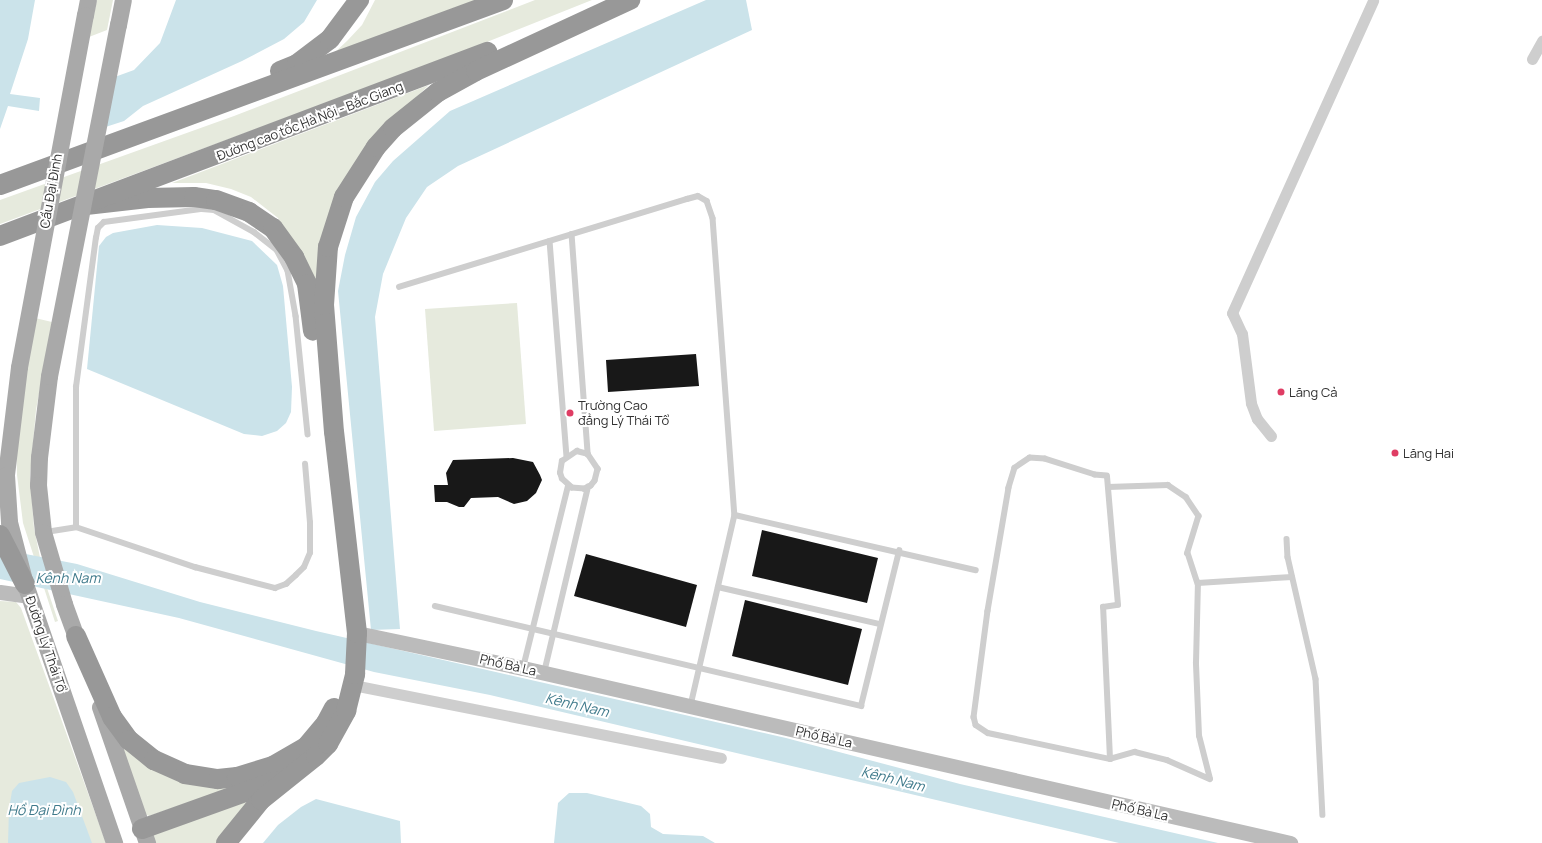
<!DOCTYPE html>
<meta charset="utf-8">
<style>
body{margin:0}
#map{position:relative;width:1542px;height:843px;overflow:hidden;background:#fff;font-family:Manrope,sans-serif}
div>[style]{position:absolute}
[style*='--x']{left:calc(var(--x)*1px);top:calc(var(--y)*1px);width:calc(var(--w)*1px);rotate:calc(var(--a)*1deg)}
.green>*{inset:0;background:#e6eadd}
.water>*{inset:0;background:#cbe3ea}
.pier>*{inset:0;background:#fff}
.building>*{inset:0;background:#181818}
.lane>*{height:5.5px;margin:-2.75px;padding:0 2.75px;transform-origin:2.75px;border-radius:2.75px;background:#cecece}
.street>*{height:11px;margin:-5.5px;padding:0 5.5px;transform-origin:5.5px;border-radius:5.5px;background:#cecece}
.secondary>*{height:15px;margin:-7.5px;padding:0 7.5px;transform-origin:7.5px;border-radius:7.5px;background:#bbb}
.primary>*{height:17px;margin:-8.5px;padding:0 8.5px;transform-origin:8.5px;border-radius:8.5px;background:#a9a9a9}
.highway>*{height:20px;margin:-10px;padding:0 10px;transform-origin:10px;border-radius:10px;background:#989898}
.primary-bridge>*{height:17px;margin:-8.5px;padding:0 8.5px;transform-origin:8.5px;border-radius:8.5px;background:#a9a9a9}
.dots>*{width:11px;height:11px;translate:-50% -50%;box-sizing:border-box;border:2px solid #fff;border-radius:50%}
span{translate:-50% -50%;white-space:nowrap;text-align:center;line-height:1.15;-webkit-text-stroke:4px #fff;paint-order:stroke}
.street-label{font-size:13px;color:#313131}
.poi-label{font-size:13px;color:#313131}
.left{translate:0 -50%;text-align:left}
.water-label{font-size:14px;color:#3f7a8b;font-style:italic}
</style>
<div id="map">
<div class="green">
<div style="clip-path:polygon(97px 0,113px 0,107px 30px,89px 37px)"></div>
<div style="clip-path:polygon(375px 0,506px 0,306px 79px,347px 41px,362px 25px)"></div>
<div style="clip-path:polygon(535px 0,592px 0,437px 62px,0 224px,0 200px,234px 116px)"></div>
<div style="clip-path:polygon(429px 85px,373px 139px,318px 286px,278px 218px,251px 197px,231px 189px,206px 183px,172px 183px)"></div>
<div style="clip-path:polygon(517px 303px,526px 424px,434px 431px,425px 309px)"></div>
<div style="clip-path:polygon(35px 318px,52px 322px,36px 410px,30px 476px,34px 528px,45px 582px,58px 621px,55px 622px,23px 523px,17px 475px,16px 426px)"></div>
<div style="clip-path:polygon(0 601px,16px 602px,21px 608px,106px 843px,0 843px)"></div>
<div style="clip-path:polygon(118px 738px,130px 751px,242px 784px,149px 816px,145px 814px)"></div>
<div style="clip-path:polygon(250px 800px,217px 843px,153px 843px,150px 835px)"></div>
</div>
<div class="water">
<div style="clip-path:polygon(0 0,35px 0,28px 39px,10px 94px,40px 98px,39px 111px,8px 106px,0 129px)"></div>
<div style="clip-path:polygon(176px 0,317px 0,304px 22px,284px 39px,242px 61px,143px 106px,124px 121px,81px 135px,90px 86px,134px 70px,160px 43px)"></div>
<div style="clip-path:polygon(706px 0,746px 0,752px 30px,458px 166px,427px 187px,406px 218px,383px 274px,375px 317px,400px 629px,371px 630px,338px 291px,345px 255px,356px 217px,375px 182px,393px 161px,450px 111px)"></div>
<div style="clip-path:polygon(157px 225px,202px 228px,252px 241px,277px 265px,283px 286px,292px 387px,291px 412px,286px 423px,277px 431px,262px 436px,244px 434px,87px 369px,99px 246px,106px 237px,113px 233px)"></div>
<div style="clip-path:polygon(0 549px,77px 564px,200px 602px,316px 631px,786px 738px,960px 784px,1218px 843px,1119px 843px,490px 695px,374px 672px,179px 618px,0 579px)"></div>
<div style="clip-path:polygon(50px 777px,66px 782px,73px 792px,92px 843px,8px 843px,9px 809px,12px 791px,19px 783px)"></div>
<div style="clip-path:polygon(569px 793px,587px 793px,641px 806px,650px 814px,651px 827px,663px 834px,703px 836px,715px 843px,554px 843px,558px 803px)"></div>
<div style="clip-path:polygon(316px 799px,400px 821px,401px 843px,263px 843px,278px 825px,301px 807px)"></div>
</div>
<div class="pier">
<div style="clip-path:polygon(112px 75px,101px 131px,80px 137px,88px 85px)"></div>
</div>
<div class="building">
<div style="clip-path:polygon(696px 354px,699px 386px,608px 392px,606px 360px)"></div>
<div style="clip-path:polygon(513px 458px,533px 462px,540px 475px,542px 480px,536px 493px,527px 501px,514px 504px,498px 497px,471px 498px,464px 507px,459px 507px,447px 502px,435px 502px,434px 485px,448px 485px,446px 473px,453px 460px)"></div>
<div style="clip-path:polygon(762px 530px,878px 558px,867px 603px,752px 576px)"></div>
<div style="clip-path:polygon(586px 554px,697px 585px,686px 627px,574px 596px)"></div>
<div style="clip-path:polygon(745px 600px,862px 629px,848px 685px,732px 656px)"></div>
</div>
<div class="lane">
<div style="--x:572;--y:234;--w:221;--a:85.8"></div>
<div style="--x:588;--y:454;--w:18;--a:56"></div>
<div style="--x:598;--y:469;--w:12;--a:104"></div>
<div style="--x:595;--y:481;--w:6;--a:129"></div>
<div style="--x:591;--y:486;--w:7;--a:153"></div>
<div style="--x:585;--y:489;--w:13;--a:-176"></div>
<div style="--x:572;--y:488;--w:13;--a:-138"></div>
<div style="--x:562;--y:479;--w:6;--a:-108"></div>
<div style="--x:560;--y:473;--w:12;--a:-81"></div>
<div style="--x:562;--y:461;--w:18;--a:-34"></div>
<div style="--x:577;--y:451;--w:11;--a:15"></div>
<div style="--x:550;--y:241;--w:215;--a:85.5"></div>
<div style="--x:399;--y:287;--w:301;--a:-17"></div>
<div style="--x:687;--y:199;--w:11;--a:-15"></div>
<div style="--x:698;--y:196;--w:10;--a:29"></div>
<div style="--x:707;--y:201;--w:18;--a:71"></div>
<div style="--x:713;--y:218;--w:298;--a:85.8"></div>
<div style="--x:735;--y:515;--w:196;--a:103"></div>
<div style="--x:1108;--y:487;--w:60;--a:-1.9"></div>
<div style="--x:1168;--y:485;--w:22;--a:34"></div>
<div style="--x:1186;--y:497;--w:23;--a:56"></div>
<div style="--x:1199;--y:516;--w:39;--a:107"></div>
<div style="--x:1188;--y:553;--w:32;--a:72"></div>
<div style="--x:735;--y:515;--w:247;--a:12.9"></div>
<div style="--x:76;--y:527;--w:140;--a:-90"></div>
<div style="--x:76;--y:387;--w:150;--a:-82.4"></div>
<div style="--x:96;--y:238;--w:10;--a:-79"></div>
<div style="--x:98;--y:228;--w:8;--a:-45"></div>
<div style="--x:104;--y:222;--w:99;--a:-7.6"></div>
<div style="--x:202;--y:209;--w:12;--a:5"></div>
<div style="--x:214;--y:210;--w:46;--a:28.8"></div>
<div style="--x:254;--y:232;--w:29;--a:38"></div>
<div style="--x:277;--y:250;--w:24;--a:62"></div>
<div style="--x:288;--y:271;--w:46;--a:79.9"></div>
<div style="--x:296;--y:316;--w:119;--a:84.2"></div>
<div style="--x:46;--y:532;--w:30;--a:-9"></div>
<div style="--x:76;--y:527;--w:126;--a:18.6"></div>
<div style="--x:195;--y:567;--w:83;--a:14.7"></div>
<div style="--x:275;--y:588;--w:12;--a:-20"></div>
<div style="--x:286;--y:584;--w:13;--a:-42"></div>
<div style="--x:296;--y:575;--w:11;--a:-45"></div>
<div style="--x:304;--y:567;--w:15;--a:-67"></div>
<div style="--x:310;--y:553;--w:30;--a:-90"></div>
<div style="--x:310;--y:523;--w:59;--a:-94.8"></div>
<div style="--x:1287;--y:539;--w:18;--a:87"></div>
<div style="--x:1288;--y:557;--w:125;--a:77.1"></div>
<div style="--x:1316;--y:679;--w:136;--a:87.1"></div>
<div style="--x:718;--y:587;--w:166;--a:12.9"></div>
<div style="--x:435;--y:606;--w:438;--a:13.2"></div>
<div style="--x:861;--y:706;--w:160;--a:-76.2"></div>
<div style="--x:523;--y:668;--w:187;--a:-76.1"></div>
<div style="--x:544;--y:673;--w:191;--a:-76.7"></div>
<div style="--x:1110;--y:759;--w:152;--a:-92.6"></div>
<div style="--x:1103;--y:607;--w:15;--a:-8"></div>
<div style="--x:1118;--y:605;--w:129;--a:-94.9"></div>
<div style="--x:1107;--y:476;--w:12;--a:-175"></div>
<div style="--x:1095;--y:475;--w:52;--a:-162.3"></div>
<div style="--x:1045;--y:459;--w:15;--a:-176"></div>
<div style="--x:1030;--y:458;--w:18;--a:146"></div>
<div style="--x:1015;--y:468;--w:21;--a:107"></div>
<div style="--x:1009;--y:488;--w:125;--a:99.7"></div>
<div style="--x:988;--y:611;--w:107;--a:97.5"></div>
<div style="--x:974;--y:717;--w:8;--a:76"></div>
<div style="--x:976;--y:725;--w:14;--a:34"></div>
<div style="--x:988;--y:733;--w:125;--a:12"></div>
<div style="--x:1110;--y:759;--w:26;--a:-16"></div>
<div style="--x:1135;--y:752;--w:33;--a:14"></div>
<div style="--x:1167;--y:760;--w:47;--a:23.8"></div>
<div style="--x:1210;--y:779;--w:44;--a:-104.3"></div>
<div style="--x:1199;--y:736;--w:73;--a:-92.4"></div>
<div style="--x:1196;--y:663;--w:80;--a:-88.6"></div>
<div style="--x:1198;--y:583;--w:94;--a:-3.7"></div>
</div>
<div class="street">
<div style="--x:1532;--y:59;--w:21;--a:-61"></div>
<div style="--x:1271;--y:436;--w:22;--a:-129"></div>
<div style="--x:1257;--y:419;--w:17;--a:-111"></div>
<div style="--x:1251;--y:403;--w:70;--a:-97.4"></div>
<div style="--x:1242;--y:334;--w:23;--a:-115"></div>
<div style="--x:1232;--y:313;--w:343;--a:-65.7"></div>
<div style="--x:353;--y:685;--w:375;--a:11.2"></div>
</div>
<div class="secondary">
<div style="--x:0;--y:592;--w:30;--a:8"></div>
<div style="--x:357;--y:633;--w:170;--a:11.9"></div>
<div style="--x:523;--y:668;--w:787;--a:12.85"></div>
</div>
<div class="primary">
<div style="--x:85;--y:15;--w:15;--a:-79"></div>
<div style="--x:118;--y:25;--w:25;--a:-79"></div>
<div style="--x:19;--y:367;--w:109;--a:96.9"></div>
<div style="--x:6;--y:475;--w:47;--a:86.3"></div>
<div style="--x:9;--y:522;--w:64;--a:75.5"></div>
<div style="--x:25;--y:584;--w:274;--a:71"></div>
<div style="--x:49;--y:376;--w:82;--a:97"></div>
<div style="--x:39;--y:457;--w:28;--a:92"></div>
<div style="--x:38;--y:485;--w:47;--a:83.9"></div>
<div style="--x:43;--y:532;--w:75;--a:73.7"></div>
<div style="--x:64;--y:604;--w:47;--a:70"></div>
<div style="--x:100;--y:707;--w:144;--a:70.9"></div>
</div>
<div class="highway">
<div style="--x:280;--y:71;--w:18;--a:-22"></div>
<div style="--x:297;--y:64;--w:41;--a:-37.1"></div>
<div style="--x:330;--y:39;--w:49;--a:-53.4"></div>
<div style="--x:0;--y:185;--w:536;--a:-20.19"></div>
<div style="--x:86;--y:205;--w:62;--a:-6.4"></div>
<div style="--x:148;--y:198;--w:46;--a:-1.2"></div>
<div style="--x:194;--y:197;--w:22;--a:8"></div>
<div style="--x:216;--y:200;--w:35;--a:20"></div>
<div style="--x:249;--y:212;--w:29;--a:34"></div>
<div style="--x:273;--y:228;--w:36;--a:54"></div>
<div style="--x:294;--y:257;--w:30;--a:64"></div>
<div style="--x:307;--y:284;--w:47;--a:82.7"></div>
<div style="--x:0;--y:236;--w:521;--a:-20.7"></div>
<div style="--x:0;--y:535;--w:55;--a:63"></div>
<div style="--x:76;--y:636;--w:89;--a:66"></div>
<div style="--x:112;--y:717;--w:29;--a:54"></div>
<div style="--x:129;--y:740;--w:32;--a:39"></div>
<div style="--x:154;--y:760;--w:34;--a:24"></div>
<div style="--x:185;--y:774;--w:33;--a:9"></div>
<div style="--x:218;--y:779;--w:19;--a:-6"></div>
<div style="--x:237;--y:777;--w:38;--a:-17"></div>
<div style="--x:273;--y:766;--w:38;--a:-30"></div>
<div style="--x:306;--y:747;--w:31;--a:-50"></div>
<div style="--x:326;--y:723;--w:17;--a:-62"></div>
<div style="--x:142;--y:829;--w:142;--a:-19.7"></div>
<div style="--x:226;--y:843;--w:55;--a:-50.9"></div>
<div style="--x:261;--y:800;--w:70;--a:-38.7"></div>
<div style="--x:316;--y:756;--w:17;--a:-45"></div>
<div style="--x:328;--y:744;--w:38;--a:-61"></div>
<div style="--x:346;--y:711;--w:38;--a:-76"></div>
<div style="--x:355;--y:674;--w:41;--a:-87.2"></div>
<div style="--x:357;--y:633;--w:202;--a:-96.5"></div>
<div style="--x:334;--y:432;--w:127;--a:-94.5"></div>
<div style="--x:324;--y:305;--w:58;--a:-86.1"></div>
<div style="--x:328;--y:247;--w:52;--a:-72.3"></div>
<div style="--x:344;--y:197;--w:59;--a:-57.4"></div>
<div style="--x:376;--y:147;--w:25;--a:-48"></div>
<div style="--x:393;--y:128;--w:58;--a:-38.7"></div>
<div style="--x:438;--y:92;--w:43;--a:-28.9"></div>
<div style="--x:476;--y:71;--w:170;--a:-24.8"></div>
</div>
<div class="primary-bridge">
<div style="--x:19;--y:367;--w:358;--a:-79.4"></div>
<div style="--x:49;--y:376;--w:358;--a:-78.9"></div>
</div>
<div class="dots">
<div style="left:1281px;top:392px;background:#df3d64"></div>
<div style="left:570px;top:413px;background:#df3d64"></div>
<div style="left:1395px;top:453px;background:#df3d64"></div>
</div>
<div class="street-label">
<span style="left:310px;top:121px;rotate:-21deg">Đường cao tốc Hà Nội - Bắc Giang</span>
<span style="left:51px;top:191px;rotate:-80deg">Cầu Đại Đình</span>
<span style="left:46px;top:644px;rotate:71deg">Đường Lý Thái Tổ</span>
<span style="left:508px;top:665px;rotate:13deg">Phố Bà La</span>
<span style="left:824px;top:737px;rotate:13deg">Phố Bà La</span>
<span style="left:1140px;top:810px;rotate:13deg">Phố Bà La</span>
</div>
<div class="poi-label">
<span class="left" style="left:1289px;top:392px">Lăng Cả</span>
<span class="left" style="left:578px;top:413px">Trường Cao<br>đẳng Lý Thái Tổ</span>
<span class="left" style="left:1403px;top:453px">Lăng Hai</span>
</div>
<div class="water-label">
<span style="left:68px;top:578px">Kênh Nam</span>
<span style="left:577px;top:705px;rotate:13deg">Kênh Nam</span>
<span style="left:893px;top:779px;rotate:14deg">Kênh Nam</span>
<span style="left:44px;top:810px">Hồ Đại Đình</span>
</div>
</div>
